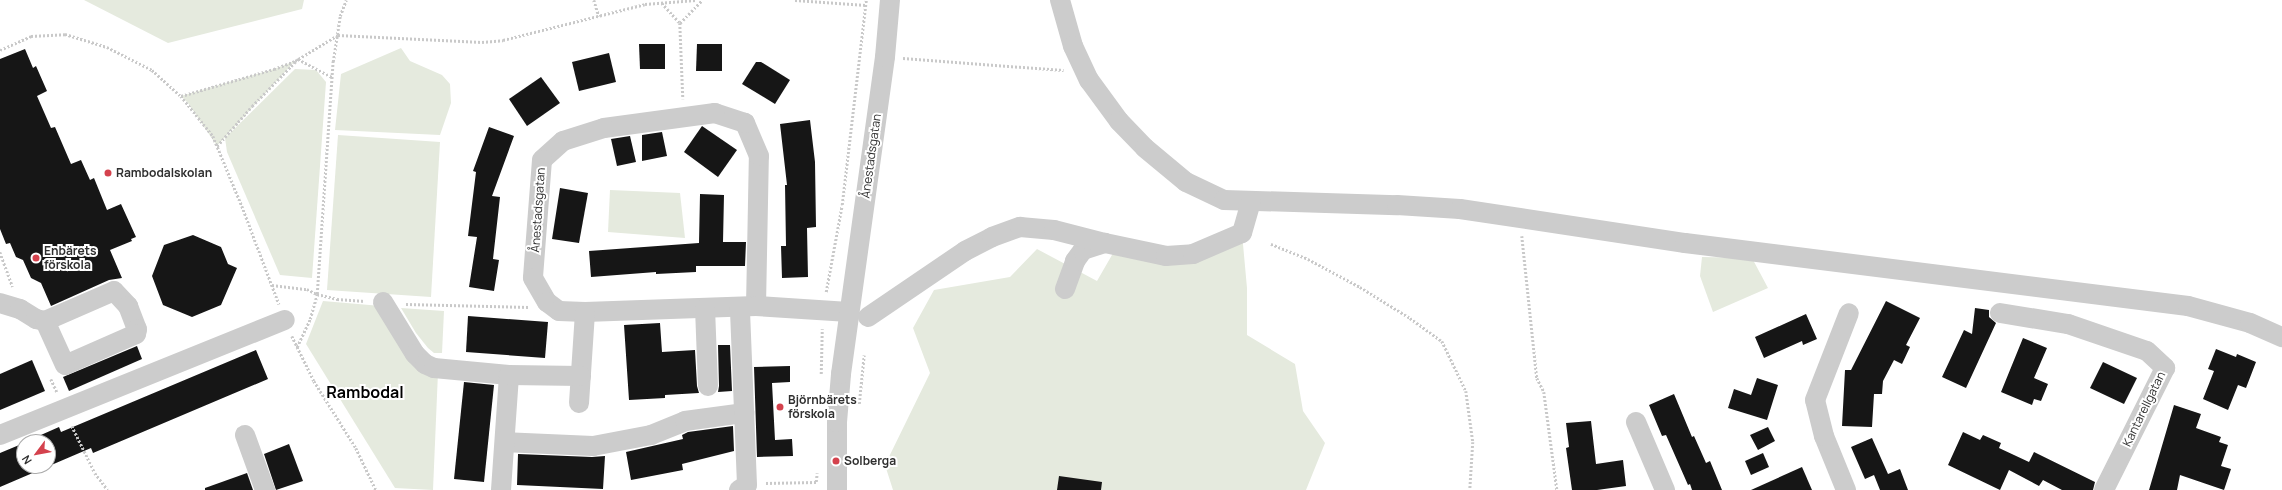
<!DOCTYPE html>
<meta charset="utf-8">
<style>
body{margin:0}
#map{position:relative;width:2282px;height:490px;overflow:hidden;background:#fff;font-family:Manrope,sans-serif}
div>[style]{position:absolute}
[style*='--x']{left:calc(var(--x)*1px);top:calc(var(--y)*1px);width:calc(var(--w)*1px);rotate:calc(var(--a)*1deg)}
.green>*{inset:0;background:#e5eade}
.building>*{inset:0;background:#161616}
.path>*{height:2.5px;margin-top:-1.25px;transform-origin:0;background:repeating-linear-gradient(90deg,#c9c9c9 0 2px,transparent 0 4px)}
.minor>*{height:20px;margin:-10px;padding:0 10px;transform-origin:10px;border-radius:10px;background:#ccc}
.dots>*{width:11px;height:11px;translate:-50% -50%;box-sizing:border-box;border:2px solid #fff;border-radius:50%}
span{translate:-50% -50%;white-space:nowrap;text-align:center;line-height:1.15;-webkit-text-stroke:4px #fff;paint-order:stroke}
.street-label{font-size:12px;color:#2f2f2f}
.poi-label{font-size:12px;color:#2f2f2f;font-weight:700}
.left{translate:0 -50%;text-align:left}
.district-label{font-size:16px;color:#000;font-weight:700}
.north{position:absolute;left:16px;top:434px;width:40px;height:40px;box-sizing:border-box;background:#fff;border:1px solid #acacac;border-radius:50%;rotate:238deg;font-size:11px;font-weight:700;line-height:16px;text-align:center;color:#2f2f2f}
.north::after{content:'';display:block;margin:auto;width:14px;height:18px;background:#d4424d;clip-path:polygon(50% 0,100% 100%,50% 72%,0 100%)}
</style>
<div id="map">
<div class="green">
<div style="clip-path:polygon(84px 0,304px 0,302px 9px,168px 43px)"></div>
<div style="clip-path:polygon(401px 48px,410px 61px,442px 75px,450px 84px,451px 103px,440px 135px,335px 130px,341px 74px)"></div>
<div style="clip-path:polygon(295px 61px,217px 146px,188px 103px,181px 96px,274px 69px)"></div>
<div style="clip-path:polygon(295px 69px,316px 70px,326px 82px,312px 278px,280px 275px,227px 152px,225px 138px)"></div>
<div style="clip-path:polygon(338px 135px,440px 142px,431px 297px,327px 290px)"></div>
<div style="clip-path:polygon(610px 190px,680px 193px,685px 238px,608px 232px)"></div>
<div style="clip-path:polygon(1242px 233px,1247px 288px,1247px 335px,1295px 364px,1303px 411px,1325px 443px,1306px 490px,893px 490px,885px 465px,930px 373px,913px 328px,934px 290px,1010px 277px,1037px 249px,1097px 281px,1116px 248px,1181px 259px)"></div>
<div style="clip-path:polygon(1702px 257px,1752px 258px,1768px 288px,1713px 312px,1700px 276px)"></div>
<div style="clip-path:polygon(323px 301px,381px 306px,438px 372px,433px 490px,395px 488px,306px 344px)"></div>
<div style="clip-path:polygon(401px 308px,444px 311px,442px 353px,434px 353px,428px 348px,416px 333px)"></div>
</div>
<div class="building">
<div style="clip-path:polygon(639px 44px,665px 44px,665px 69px,640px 69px)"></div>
<div style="clip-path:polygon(697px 44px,722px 44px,722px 71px,696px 71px)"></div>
<div style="clip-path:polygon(25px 49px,33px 68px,36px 66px,47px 91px,37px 96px,51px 128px,55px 127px,71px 164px,81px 160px,90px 180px,94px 178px,107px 210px,121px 204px,136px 237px,131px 239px,132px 241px,110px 250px,122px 278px,109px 280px,51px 306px,41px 283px,31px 278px,23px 260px,16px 257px,10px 243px,6px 244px,0 229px,0 59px)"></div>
<div style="clip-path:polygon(609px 53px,616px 82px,579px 91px,572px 62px)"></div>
<div style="clip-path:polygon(756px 62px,761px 62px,790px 80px,775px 104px,742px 84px)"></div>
<div style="clip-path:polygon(541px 77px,560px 103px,527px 126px,509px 99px)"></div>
<div style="clip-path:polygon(810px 120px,815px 162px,816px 227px,807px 228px,808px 277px,782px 278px,781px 246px,786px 246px,785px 185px,787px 185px,780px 124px)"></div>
<div style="clip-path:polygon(702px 126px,737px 150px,718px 177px,684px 152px)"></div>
<div style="clip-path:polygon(489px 127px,514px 136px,492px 196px,500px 197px,493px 259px,499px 260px,494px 291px,469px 287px,477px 237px,468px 236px,476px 172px,473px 171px)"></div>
<div style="clip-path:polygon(662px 132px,667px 156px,642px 161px,642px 135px)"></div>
<div style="clip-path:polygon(630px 136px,636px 162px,617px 166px,611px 139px)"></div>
<div style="clip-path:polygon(560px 188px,588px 193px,579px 243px,552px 239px)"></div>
<div style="clip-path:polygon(700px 194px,724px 195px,723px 242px,746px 242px,745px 266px,696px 266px,696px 272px,656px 274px,656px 272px,591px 277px,589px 251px,699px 243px)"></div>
<div style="clip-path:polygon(193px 235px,221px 247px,228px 264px,237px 268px,221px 305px,192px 317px,163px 305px,152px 276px,164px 245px)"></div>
<div style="clip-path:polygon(1886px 301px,1920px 318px,1906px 345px,1910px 347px,1902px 364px,1894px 360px,1883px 381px,1882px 394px,1874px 394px,1872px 427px,1842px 426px,1845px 370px,1851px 370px)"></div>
<div style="clip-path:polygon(1975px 308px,1989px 310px,1989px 317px,1996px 323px,1966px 388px,1942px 377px,1964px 330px,1972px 334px)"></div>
<div style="clip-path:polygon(1806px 314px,1817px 339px,1803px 345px,1802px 341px,1764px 358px,1755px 337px)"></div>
<div style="clip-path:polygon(468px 316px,548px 322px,545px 358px,466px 352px)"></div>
<div style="clip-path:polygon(660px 323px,662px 352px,695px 350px,697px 386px,699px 393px,665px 395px,665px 398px,629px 400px,624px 325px)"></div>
<div style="clip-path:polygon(2023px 338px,2047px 348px,2034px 378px,2048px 384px,2041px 401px,2034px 399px,2032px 405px,2001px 392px)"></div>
<div style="clip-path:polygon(718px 345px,730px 345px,732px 391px,718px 392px,719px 386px)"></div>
<div style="clip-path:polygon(137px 346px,142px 359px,69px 391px,63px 377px)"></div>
<div style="clip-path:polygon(2216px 349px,2236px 357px,2237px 354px,2256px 362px,2246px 388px,2238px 385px,2228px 410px,2203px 399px,2214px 371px,2208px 369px)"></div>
<div style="clip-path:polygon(256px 350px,268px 379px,93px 453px,91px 448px,0 487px,0 453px,24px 443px,24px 466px,48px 466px,48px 442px,25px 442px,59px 427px,61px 432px)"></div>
<div style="clip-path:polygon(32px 360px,45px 391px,0 410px,0 374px)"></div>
<div style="clip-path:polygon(2103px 362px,2137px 378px,2124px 404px,2090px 388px)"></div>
<div style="clip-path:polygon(790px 366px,790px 382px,772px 383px,775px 440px,792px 439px,793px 456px,757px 457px,754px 367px)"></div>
<div style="clip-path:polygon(1757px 378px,1778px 385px,1767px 420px,1728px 408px,1734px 389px,1751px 395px)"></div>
<div style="clip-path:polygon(464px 382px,494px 385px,484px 482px,454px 479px)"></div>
<div style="clip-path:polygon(1674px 394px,1692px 437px,1694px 436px,1706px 463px,1710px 461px,1722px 490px,1692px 490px,1690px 484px,1688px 485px,1666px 435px,1662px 436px,1649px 405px)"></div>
<div style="clip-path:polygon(2174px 405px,2201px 414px,2196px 428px,2221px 437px,2219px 442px,2228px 445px,2221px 466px,2231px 469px,2224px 490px,2180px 475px,2177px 490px,2149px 490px)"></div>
<div style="clip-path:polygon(1591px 421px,1596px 464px,1623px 460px,1626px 486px,1597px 490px,1572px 490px,1566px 448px,1569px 447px,1566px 423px)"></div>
<div style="clip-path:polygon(733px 426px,734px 451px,682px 464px,683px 470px,631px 480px,626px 452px,683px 439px,682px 435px,688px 432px)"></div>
<div style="clip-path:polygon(1768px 427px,1775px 441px,1758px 450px,1750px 435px)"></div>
<div style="clip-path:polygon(1963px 432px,1980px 440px,1983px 435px,2001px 443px,1999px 448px,2029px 462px,2034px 452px,2095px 482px,2093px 490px,2062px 490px,2043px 480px,2039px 486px,2009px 470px,2000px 490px,1948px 465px)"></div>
<div style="clip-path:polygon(1872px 438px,1888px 474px,1900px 469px,1908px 490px,1880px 490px,1874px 475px,1865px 479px,1851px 447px)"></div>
<div style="clip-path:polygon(289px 444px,303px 481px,276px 490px,264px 454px)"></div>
<div style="clip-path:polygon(1763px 453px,1769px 467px,1751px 475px,1745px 461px)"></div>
<div style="clip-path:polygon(518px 454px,592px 457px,605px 456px,603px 489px,517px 485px)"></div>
<div style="clip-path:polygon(1802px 467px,1812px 490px,1751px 490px)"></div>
<div style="clip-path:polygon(247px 473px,253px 490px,205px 490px,205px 488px)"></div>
<div style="clip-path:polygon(1059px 476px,1102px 482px,1101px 490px,1057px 490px)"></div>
</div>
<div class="path">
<div style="--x:594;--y:0;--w:17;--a:73"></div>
<div style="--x:795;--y:0;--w:71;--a:4"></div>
<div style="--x:662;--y:3;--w:27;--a:48"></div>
<div style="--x:680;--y:23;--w:76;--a:87.7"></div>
<div style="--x:680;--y:23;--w:32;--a:-46"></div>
<div style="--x:0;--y:50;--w:34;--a:-24"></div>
<div style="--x:31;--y:36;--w:34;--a:-3"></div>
<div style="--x:65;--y:34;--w:44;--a:17.2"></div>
<div style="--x:107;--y:47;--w:51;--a:27.1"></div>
<div style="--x:152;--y:70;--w:39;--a:42"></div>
<div style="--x:181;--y:96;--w:51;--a:51.3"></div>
<div style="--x:213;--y:136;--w:76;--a:67.5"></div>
<div style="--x:242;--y:206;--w:105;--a:69.3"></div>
<div style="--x:903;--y:58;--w:161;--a:4.3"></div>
<div style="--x:181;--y:96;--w:97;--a:-16.2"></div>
<div style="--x:274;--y:69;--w:22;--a:-21"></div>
<div style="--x:295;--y:61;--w:50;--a:-31.2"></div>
<div style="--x:338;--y:35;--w:144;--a:2.8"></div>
<div style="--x:482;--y:42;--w:21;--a:-5"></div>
<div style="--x:503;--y:40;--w:146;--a:-14.2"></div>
<div style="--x:645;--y:4;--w:51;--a:-4.5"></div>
<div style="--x:217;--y:146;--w:53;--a:-48.8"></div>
<div style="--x:252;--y:106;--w:66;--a:-45.6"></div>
<div style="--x:298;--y:59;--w:40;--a:28"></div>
<div style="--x:1522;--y:236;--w:143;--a:84"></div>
<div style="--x:1537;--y:378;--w:16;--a:63"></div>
<div style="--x:1544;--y:392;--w:99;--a:82.4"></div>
<div style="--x:1271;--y:244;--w:40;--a:22"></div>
<div style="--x:1308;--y:259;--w:59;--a:28.3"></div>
<div style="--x:1360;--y:287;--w:59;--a:31.8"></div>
<div style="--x:1410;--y:318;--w:39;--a:36"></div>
<div style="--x:1442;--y:341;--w:55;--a:64.4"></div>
<div style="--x:1466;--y:391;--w:51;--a:82.2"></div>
<div style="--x:1473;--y:442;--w:48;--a:93.6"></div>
<div style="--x:0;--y:252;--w:37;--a:70"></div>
<div style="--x:272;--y:285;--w:35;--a:7"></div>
<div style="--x:307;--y:289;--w:11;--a:27"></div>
<div style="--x:317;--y:294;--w:21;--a:14"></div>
<div style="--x:337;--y:299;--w:28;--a:4"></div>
<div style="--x:826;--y:292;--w:88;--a:-79.6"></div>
<div style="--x:842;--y:205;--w:206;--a:-83.3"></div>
<div style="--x:406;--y:304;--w:123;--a:1.4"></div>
<div style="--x:292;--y:336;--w:50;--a:63.9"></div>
<div style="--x:314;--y:381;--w:79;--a:57.9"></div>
<div style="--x:356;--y:448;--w:47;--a:64.5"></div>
<div style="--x:297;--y:347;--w:31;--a:-65"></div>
<div style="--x:310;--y:319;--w:26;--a:-74"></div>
<div style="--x:317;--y:294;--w:233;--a:-86.1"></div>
<div style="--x:333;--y:62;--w:47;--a:-81.3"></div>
<div style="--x:340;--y:16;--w:17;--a:-69"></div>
<div style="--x:821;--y:374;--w:45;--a:-88.7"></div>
<div style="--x:51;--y:379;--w:14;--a:65"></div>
<div style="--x:859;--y:404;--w:49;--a:-84.2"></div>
<div style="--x:72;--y:426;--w:52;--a:63.9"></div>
<div style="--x:95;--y:473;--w:21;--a:53"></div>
<div style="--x:816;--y:482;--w:9;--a:-84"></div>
<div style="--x:766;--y:483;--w:50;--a:-1.1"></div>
</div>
<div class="minor">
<div style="--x:1060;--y:0;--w:48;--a:74.2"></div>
<div style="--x:1073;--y:46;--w:38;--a:65"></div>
<div style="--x:1089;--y:80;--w:51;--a:53.8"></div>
<div style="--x:1119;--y:121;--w:37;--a:46"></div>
<div style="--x:1145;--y:148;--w:53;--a:39.7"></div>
<div style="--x:1186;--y:182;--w:42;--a:25.3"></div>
<div style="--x:1224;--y:200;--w:173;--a:1.7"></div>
<div style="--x:1397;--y:205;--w:63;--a:3.6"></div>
<div style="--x:1460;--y:209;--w:228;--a:8.6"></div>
<div style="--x:1685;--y:243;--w:507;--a:7.14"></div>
<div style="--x:2188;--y:306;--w:64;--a:15.3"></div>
<div style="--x:2250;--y:323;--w:35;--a:24"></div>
<div style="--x:1065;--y:289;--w:30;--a:-70"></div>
<div style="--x:1075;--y:261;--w:14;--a:-54"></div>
<div style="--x:1083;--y:250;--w:23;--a:-18"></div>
<div style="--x:1105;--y:243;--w:62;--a:12"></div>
<div style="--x:1166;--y:256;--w:27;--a:-4"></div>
<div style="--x:1193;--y:254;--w:53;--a:-23.2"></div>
<div style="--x:1242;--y:233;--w:33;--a:-74"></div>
<div style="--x:383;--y:302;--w:61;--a:58.4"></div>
<div style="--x:415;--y:354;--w:14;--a:45"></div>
<div style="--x:425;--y:364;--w:10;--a:24"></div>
<div style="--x:434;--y:368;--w:75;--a:5.3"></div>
<div style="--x:0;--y:303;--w:21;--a:17"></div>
<div style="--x:20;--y:309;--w:19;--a:32"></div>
<div style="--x:36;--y:319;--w:9;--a:13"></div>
<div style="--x:45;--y:321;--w:75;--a:-23.5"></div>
<div style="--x:114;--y:291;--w:21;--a:47"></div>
<div style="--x:128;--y:306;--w:25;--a:69"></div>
<div style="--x:137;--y:329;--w:5;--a:101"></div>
<div style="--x:136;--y:334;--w:77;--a:156.4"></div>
<div style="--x:65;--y:365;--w:48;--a:-114.4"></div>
<div style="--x:756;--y:306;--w:150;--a:-88.9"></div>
<div style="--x:759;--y:156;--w:36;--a:-113"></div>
<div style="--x:745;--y:123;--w:32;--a:-162"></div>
<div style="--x:715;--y:113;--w:112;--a:172.3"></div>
<div style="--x:604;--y:128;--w:43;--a:162.4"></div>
<div style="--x:563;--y:141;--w:28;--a:138"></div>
<div style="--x:542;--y:160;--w:118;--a:94.4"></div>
<div style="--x:533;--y:278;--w:28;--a:60"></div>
<div style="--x:547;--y:302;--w:15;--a:37"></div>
<div style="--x:559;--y:311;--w:26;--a:2"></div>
<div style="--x:585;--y:312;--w:171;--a:-2"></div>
<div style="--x:756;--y:306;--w:93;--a:3.7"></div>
<div style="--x:705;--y:308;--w:78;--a:87.8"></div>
<div style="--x:2000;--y:313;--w:69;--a:9.2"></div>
<div style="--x:2068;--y:324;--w:83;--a:18.9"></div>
<div style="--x:2147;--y:351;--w:25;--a:43"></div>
<div style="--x:2165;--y:368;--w:136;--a:116.6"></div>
<div style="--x:868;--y:317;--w:117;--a:-34.2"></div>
<div style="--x:965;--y:251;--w:30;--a:-27"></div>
<div style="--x:992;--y:237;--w:30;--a:-20"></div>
<div style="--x:1020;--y:227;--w:34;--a:5"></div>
<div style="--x:1054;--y:230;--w:53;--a:14.3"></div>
<div style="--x:579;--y:403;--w:91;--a:-86.2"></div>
<div style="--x:1636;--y:422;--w:74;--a:66.9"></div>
<div style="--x:0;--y:435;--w:307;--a:-22"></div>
<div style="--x:245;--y:435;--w:59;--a:70"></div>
<div style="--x:505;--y:442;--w:88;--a:2.6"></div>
<div style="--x:593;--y:446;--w:59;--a:-10.7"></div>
<div style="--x:651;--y:435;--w:37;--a:-22"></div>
<div style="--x:685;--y:421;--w:60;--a:-7.7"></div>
<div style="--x:501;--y:490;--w:115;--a:-86"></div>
<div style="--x:509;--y:375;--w:72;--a:0.8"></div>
<div style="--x:739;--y:490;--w:9;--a:-32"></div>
<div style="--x:747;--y:485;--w:178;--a:-92.3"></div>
<div style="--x:837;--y:490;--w:68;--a:-90"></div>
<div style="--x:837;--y:422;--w:48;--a:-85.2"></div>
<div style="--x:841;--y:374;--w:320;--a:-82.1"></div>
<div style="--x:885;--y:57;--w:57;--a:-85"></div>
<div style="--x:1846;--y:490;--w:58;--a:-112.2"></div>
<div style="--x:1824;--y:436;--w:37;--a:-104"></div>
<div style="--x:1815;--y:400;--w:93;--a:-68.7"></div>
</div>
<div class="dots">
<div style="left:108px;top:173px;background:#d4424d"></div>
<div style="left:36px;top:258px;background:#d4424d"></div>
<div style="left:780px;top:407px;background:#d4424d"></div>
<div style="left:836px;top:461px;background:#d4424d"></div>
</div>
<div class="street-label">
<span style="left:871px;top:156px;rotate:-82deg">Ånestadsgatan</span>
<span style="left:538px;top:210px;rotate:-86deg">Ånestadsgatan</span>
<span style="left:2144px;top:409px;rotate:-64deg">Kantarellgatan</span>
</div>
<div class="poi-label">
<span class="left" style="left:116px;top:173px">Rambodalskolan</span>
<span class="left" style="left:44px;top:258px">Enbärets<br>förskola</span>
<span class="left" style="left:788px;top:407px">Björnbärets<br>förskola</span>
<span class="left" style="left:844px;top:461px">Solberga</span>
</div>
<div class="district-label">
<span style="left:365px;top:392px">Rambodal</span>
</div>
<div class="north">N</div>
</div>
